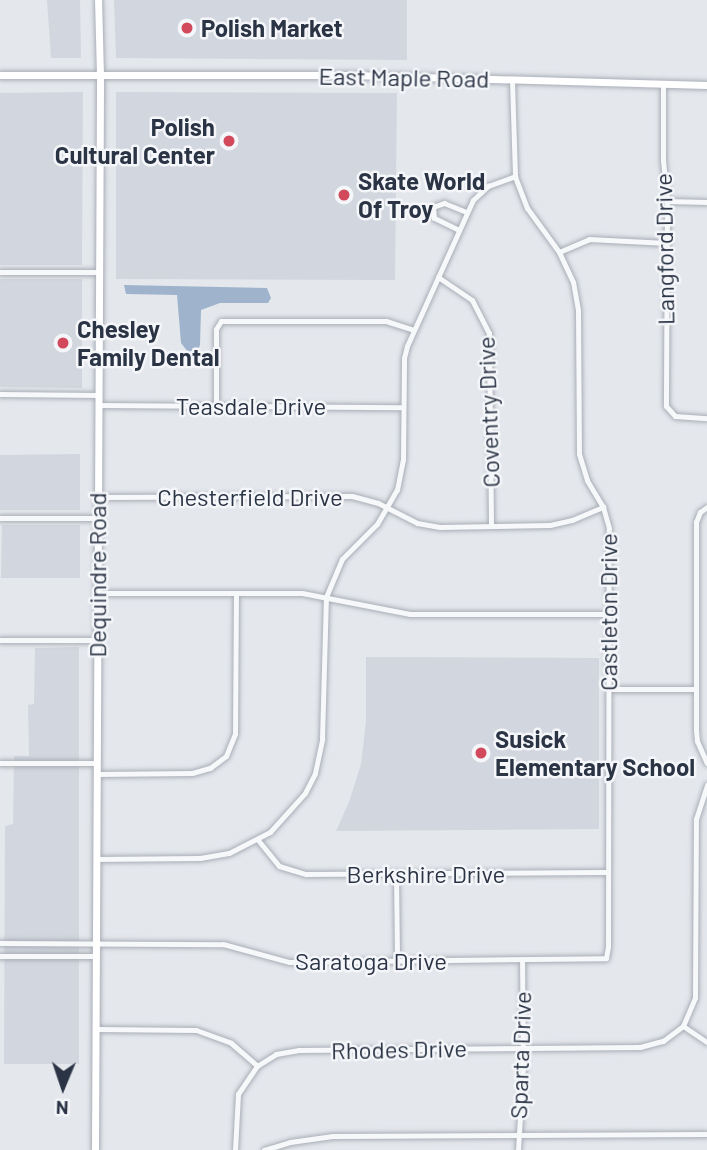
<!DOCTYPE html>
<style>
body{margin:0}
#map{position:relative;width:707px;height:1150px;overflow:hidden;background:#e4e7ec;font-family:Barlow,sans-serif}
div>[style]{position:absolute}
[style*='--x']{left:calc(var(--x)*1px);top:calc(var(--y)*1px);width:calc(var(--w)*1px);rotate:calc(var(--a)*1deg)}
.built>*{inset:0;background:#d2d6de}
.water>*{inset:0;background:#9fb4cc}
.roads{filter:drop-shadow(0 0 2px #a9aeb7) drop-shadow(0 0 2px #a9aeb7)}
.street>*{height:5px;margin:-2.5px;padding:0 2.5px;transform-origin:2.5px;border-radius:2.5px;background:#f7f8fa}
.secondary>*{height:7px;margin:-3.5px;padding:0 3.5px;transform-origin:3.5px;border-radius:3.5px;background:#fff}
.dots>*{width:19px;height:19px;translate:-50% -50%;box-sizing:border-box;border:4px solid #f4f6f9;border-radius:50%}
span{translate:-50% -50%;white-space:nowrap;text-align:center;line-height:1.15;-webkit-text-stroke:5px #f4f6f9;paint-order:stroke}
.poi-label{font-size:24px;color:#2b3445;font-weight:700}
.left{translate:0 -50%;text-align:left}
.right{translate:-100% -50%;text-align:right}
.street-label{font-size:24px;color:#2b3445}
.north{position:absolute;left:28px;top:1052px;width:70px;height:70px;-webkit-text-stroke:5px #f4f6f9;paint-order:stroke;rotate:182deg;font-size:19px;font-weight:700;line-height:28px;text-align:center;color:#2b3445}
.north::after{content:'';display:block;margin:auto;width:24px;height:32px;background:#2b3445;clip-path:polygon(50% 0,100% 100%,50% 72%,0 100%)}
</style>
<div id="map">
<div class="built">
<div style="clip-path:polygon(47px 0,80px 0,81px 58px,51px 58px)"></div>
<div style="clip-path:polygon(114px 0,407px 0,407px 60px,116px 58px)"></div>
<div style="clip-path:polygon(83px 92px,82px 265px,0 265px,0 93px)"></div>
<div style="clip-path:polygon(116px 92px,397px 93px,395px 280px,116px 279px)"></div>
<div style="clip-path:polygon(0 279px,82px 279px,82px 388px,0 387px)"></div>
<div style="clip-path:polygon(80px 454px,80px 510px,0 510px,0 455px)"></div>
<div style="clip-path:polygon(2px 525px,80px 525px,80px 578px,1px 578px)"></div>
<div style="clip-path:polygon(79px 647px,79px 1064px,4px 1064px,5px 826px,13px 824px,14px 756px,29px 756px,28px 705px,34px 704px,35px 648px)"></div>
<div style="clip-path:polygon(366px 657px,599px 658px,599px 829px,336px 831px,349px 802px,361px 764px,366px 721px)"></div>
</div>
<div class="water">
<div style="clip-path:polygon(124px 285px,267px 288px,271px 298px,268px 303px,220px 303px,201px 310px,200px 345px,198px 350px,188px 352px,181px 343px,177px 295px,126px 294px)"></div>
</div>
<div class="roads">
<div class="street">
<div style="--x:663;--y:83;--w:77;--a:90"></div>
<div style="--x:663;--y:160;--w:41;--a:84.4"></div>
<div style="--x:667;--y:201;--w:205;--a:90.3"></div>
<div style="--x:666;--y:406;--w:13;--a:48"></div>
<div style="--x:675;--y:416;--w:32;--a:4"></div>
<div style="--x:667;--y:201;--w:40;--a:1.4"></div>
<div style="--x:459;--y:230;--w:28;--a:-154"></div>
<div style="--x:434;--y:218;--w:11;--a:-95"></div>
<div style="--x:433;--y:207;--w:12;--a:-20"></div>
<div style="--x:444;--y:203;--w:24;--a:22"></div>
<div style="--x:559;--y:252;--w:33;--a:-23"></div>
<div style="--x:589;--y:239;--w:78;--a:2.9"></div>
<div style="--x:0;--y:272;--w:99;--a:0"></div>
<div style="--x:438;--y:277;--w:41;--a:34.1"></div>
<div style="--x:472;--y:300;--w:37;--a:63"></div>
<div style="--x:489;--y:333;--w:193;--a:89.4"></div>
<div style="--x:0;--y:394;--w:98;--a:0.6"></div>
<div style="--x:98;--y:405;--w:305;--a:0.4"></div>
<div style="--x:216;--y:406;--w:77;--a:-90"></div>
<div style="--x:216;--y:329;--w:9;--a:-58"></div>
<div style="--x:221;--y:321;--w:165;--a:0"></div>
<div style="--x:386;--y:321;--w:29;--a:18"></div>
<div style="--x:98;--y:497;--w:254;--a:-0.2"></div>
<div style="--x:352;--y:496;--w:27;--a:15"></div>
<div style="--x:378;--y:503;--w:44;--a:27.1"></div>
<div style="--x:417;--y:523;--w:23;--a:10"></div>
<div style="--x:440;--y:527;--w:110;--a:-1"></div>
<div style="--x:550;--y:525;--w:23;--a:-13"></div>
<div style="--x:572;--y:520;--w:34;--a:-23"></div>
<div style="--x:707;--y:507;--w:9;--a:144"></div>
<div style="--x:700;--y:512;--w:11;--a:112"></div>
<div style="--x:696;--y:522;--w:208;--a:90"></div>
<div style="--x:696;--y:730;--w:11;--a:85"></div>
<div style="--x:697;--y:741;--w:24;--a:66"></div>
<div style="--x:0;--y:518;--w:98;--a:0"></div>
<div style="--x:96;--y:593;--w:206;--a:0"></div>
<div style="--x:302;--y:593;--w:110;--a:11"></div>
<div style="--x:410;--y:614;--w:199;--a:0"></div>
<div style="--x:0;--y:640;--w:96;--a:0"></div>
<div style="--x:609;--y:689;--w:87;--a:0"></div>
<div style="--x:0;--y:763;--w:96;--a:0"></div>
<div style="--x:96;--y:774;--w:96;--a:-0.6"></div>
<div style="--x:192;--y:773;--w:19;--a:-16"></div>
<div style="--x:210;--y:768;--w:20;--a:-37"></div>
<div style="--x:226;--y:756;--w:24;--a:-68"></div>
<div style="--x:235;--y:734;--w:141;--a:-89.6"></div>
<div style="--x:258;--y:840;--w:33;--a:51"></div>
<div style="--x:279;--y:866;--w:28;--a:17"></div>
<div style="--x:306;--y:874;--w:302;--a:-0.4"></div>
<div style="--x:96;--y:859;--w:104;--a:-0.6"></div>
<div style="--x:200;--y:858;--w:29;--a:-10"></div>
<div style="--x:229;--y:853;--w:46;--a:-27.1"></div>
<div style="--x:270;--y:832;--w:52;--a:-48.1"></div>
<div style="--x:305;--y:793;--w:22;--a:-63"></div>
<div style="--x:315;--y:773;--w:35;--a:-78"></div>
<div style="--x:322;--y:739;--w:142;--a:-88.4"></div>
<div style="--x:326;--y:597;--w:41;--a:-67.2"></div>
<div style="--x:342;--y:559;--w:49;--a:-45"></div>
<div style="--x:377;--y:524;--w:39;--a:-60"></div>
<div style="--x:397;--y:490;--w:31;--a:-79"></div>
<div style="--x:403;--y:460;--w:102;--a:-89.4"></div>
<div style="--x:404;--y:358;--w:12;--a:-76"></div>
<div style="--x:407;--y:346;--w:160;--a:-65.7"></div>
<div style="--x:473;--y:200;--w:21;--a:-43"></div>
<div style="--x:488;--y:186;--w:29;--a:-20"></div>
<div style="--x:396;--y:874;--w:87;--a:89.3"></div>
<div style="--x:0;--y:943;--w:223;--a:0.3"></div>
<div style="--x:223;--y:944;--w:68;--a:15.3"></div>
<div style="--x:289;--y:962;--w:317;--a:-0.7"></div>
<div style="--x:606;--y:958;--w:11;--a:-80"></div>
<div style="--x:608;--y:947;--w:419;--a:-89.9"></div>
<div style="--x:609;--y:528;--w:22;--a:-106"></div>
<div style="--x:603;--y:507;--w:31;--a:-121"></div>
<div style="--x:587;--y:480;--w:27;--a:-107"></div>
<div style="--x:579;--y:454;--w:144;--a:-90.4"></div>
<div style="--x:578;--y:310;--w:28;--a:-100"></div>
<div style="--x:573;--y:282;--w:33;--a:-115"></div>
<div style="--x:559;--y:252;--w:54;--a:-126"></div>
<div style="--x:527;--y:208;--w:34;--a:-111"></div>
<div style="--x:515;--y:176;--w:97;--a:-91.8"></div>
<div style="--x:0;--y:956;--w:96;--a:0"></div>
<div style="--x:683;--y:1026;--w:30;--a:-67"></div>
<div style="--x:695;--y:998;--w:179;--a:-89.7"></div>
<div style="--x:696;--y:819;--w:36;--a:-72"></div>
<div style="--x:96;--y:1029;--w:100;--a:0.6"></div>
<div style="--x:196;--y:1030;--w:37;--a:20"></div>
<div style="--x:231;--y:1043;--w:35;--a:41"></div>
<div style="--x:257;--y:1066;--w:22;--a:-32"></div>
<div style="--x:276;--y:1054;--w:23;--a:-10"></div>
<div style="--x:299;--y:1050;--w:341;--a:-0.5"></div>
<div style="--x:640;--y:1047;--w:24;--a:-15"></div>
<div style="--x:663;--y:1041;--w:25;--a:-37"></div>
<div style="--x:683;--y:1026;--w:29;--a:34"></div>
<div style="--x:235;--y:1150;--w:56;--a:-86.9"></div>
<div style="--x:238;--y:1094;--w:34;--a:-56"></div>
<div style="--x:264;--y:1150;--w:27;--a:-17"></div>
<div style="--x:290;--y:1142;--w:43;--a:-7.9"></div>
<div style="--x:333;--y:1136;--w:374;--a:-0.3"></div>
<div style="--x:518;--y:1150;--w:83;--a:-86.6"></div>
<div style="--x:523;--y:1067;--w:107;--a:-90.5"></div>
</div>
<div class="secondary">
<div style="--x:0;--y:75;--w:351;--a:0"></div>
<div style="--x:351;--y:75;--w:356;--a:1.6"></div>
<div style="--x:95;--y:1150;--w:1075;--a:-89.73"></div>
<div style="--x:100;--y:75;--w:75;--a:-91.5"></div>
</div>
</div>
<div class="dots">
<div style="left:187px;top:28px;background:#d1495b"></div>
<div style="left:229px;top:141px;background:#d1495b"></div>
<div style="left:344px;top:195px;background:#d1495b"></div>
<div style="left:63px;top:343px;background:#d1495b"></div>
<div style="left:481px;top:753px;background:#d1495b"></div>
</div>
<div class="poi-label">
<span class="left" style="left:201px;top:28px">Polish Market</span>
<span class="right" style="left:215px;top:141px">Polish<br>Cultural Center</span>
<span class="left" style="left:358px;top:195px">Skate World<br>Of Troy</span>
<span class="left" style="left:77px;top:343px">Chesley<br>Family Dental</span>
<span class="left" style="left:495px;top:753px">Susick<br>Elementary School</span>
</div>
<div class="street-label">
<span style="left:404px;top:77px;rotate:1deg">East Maple Road</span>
<span style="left:664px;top:249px;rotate:-91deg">Langford Drive</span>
<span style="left:251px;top:406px">Teasdale Drive</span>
<span style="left:488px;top:412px;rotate:-92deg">Coventry Drive</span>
<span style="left:250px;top:497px">Chesterfield Drive</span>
<span style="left:97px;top:575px;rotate:-90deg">Dequindre Road</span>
<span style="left:608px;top:612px;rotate:-90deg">Castleton Drive</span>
<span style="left:426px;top:874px">Berkshire Drive</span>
<span style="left:371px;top:961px">Saratoga Drive</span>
<span style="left:399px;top:1049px;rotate:-1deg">Rhodes Drive</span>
<span style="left:520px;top:1055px;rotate:-88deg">Sparta Drive</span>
</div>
<div class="north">N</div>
</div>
